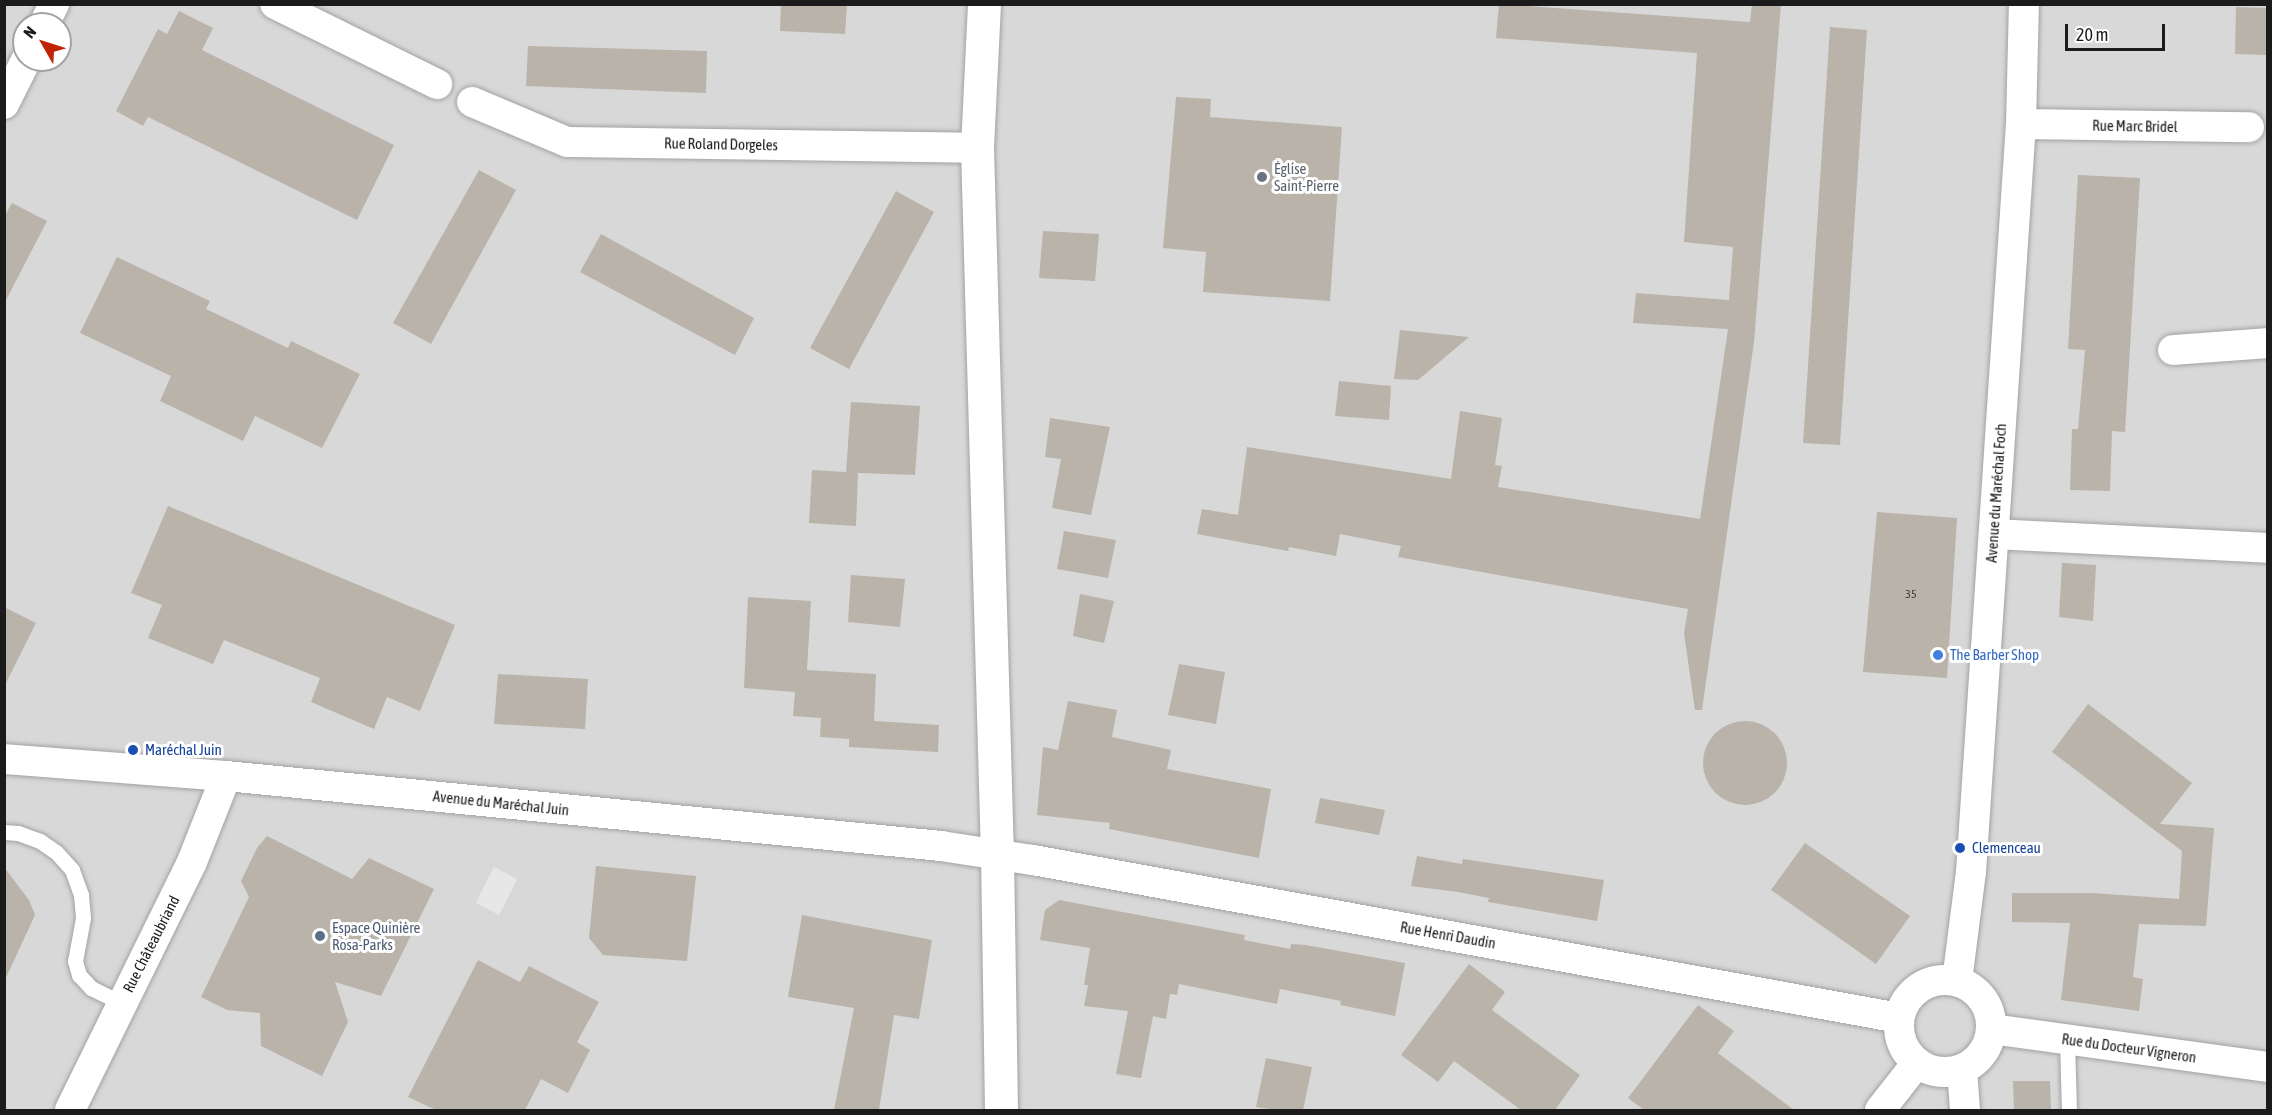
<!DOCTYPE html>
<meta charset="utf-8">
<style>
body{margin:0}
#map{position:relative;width:2272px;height:1115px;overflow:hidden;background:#eceae0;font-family:"Asap Condensed",sans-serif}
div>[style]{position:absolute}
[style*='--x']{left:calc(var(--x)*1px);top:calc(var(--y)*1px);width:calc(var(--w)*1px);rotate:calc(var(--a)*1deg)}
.residential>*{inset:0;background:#d9d8d8}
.parking>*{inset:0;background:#e7e7e7}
.building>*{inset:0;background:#b9b3aa}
.round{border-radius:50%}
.roads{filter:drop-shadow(0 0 2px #a2a2a2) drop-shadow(0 0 2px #a2a2a2)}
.service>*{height:15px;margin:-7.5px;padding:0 7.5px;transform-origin:7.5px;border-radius:7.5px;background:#fff}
.minor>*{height:30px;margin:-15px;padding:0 15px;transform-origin:15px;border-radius:15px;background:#fff}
.minor>.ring{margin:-15px;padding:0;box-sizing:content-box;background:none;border:30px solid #fff;border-radius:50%}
.tertiary>*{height:33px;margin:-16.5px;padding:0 16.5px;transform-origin:16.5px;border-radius:16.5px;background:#fff}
.dots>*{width:16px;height:16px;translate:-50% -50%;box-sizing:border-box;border:3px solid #fff;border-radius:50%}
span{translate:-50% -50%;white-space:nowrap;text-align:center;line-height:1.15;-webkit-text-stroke:6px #fff;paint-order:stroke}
.number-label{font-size:12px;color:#42413f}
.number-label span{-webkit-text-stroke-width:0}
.street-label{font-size:15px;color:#1b1b1b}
.worship-label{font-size:15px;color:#5b616d}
.left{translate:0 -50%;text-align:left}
.shop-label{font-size:15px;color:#366cbe}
.transit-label{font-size:15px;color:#164399}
.service-label{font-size:15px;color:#4e5e75}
.frame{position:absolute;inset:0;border:6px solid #1b1b1b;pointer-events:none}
.north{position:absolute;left:12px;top:12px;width:60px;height:60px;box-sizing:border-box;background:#fff;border:2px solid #a4a4a4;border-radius:50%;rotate:309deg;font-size:16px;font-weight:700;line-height:24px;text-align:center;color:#1b1b1b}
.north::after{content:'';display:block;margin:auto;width:21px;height:27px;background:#c12405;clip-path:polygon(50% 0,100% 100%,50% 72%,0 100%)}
.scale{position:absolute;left:2065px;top:24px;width:100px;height:27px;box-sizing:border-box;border:3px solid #1b1b1b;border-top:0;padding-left:8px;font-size:18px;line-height:21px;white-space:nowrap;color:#1b1b1b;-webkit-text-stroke:4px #fff;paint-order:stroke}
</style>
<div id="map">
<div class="residential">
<div style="clip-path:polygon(evenodd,5px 5px,2267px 5px,2267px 1110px,5px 1110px,5px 5px,24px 24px,60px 24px,60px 60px,24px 60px,24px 24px)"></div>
</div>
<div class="parking">
<div style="clip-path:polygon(494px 867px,517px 879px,499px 915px,476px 903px)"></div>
</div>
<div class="building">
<div style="clip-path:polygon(781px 4px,847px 4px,845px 34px,780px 31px)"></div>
<div style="clip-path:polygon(1499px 4px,1750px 22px,1752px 4px,1781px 4px,1754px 342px,1702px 710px,1695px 710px,1684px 633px,1688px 609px,1398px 557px,1401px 546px,1340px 534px,1336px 556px,1289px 547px,1288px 551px,1197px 534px,1202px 509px,1238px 515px,1247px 447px,1451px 479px,1460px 411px,1502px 418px,1495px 465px,1502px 466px,1498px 487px,1700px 519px,1728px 329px,1633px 323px,1636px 293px,1729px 300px,1733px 247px,1684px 242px,1697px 53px,1496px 38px)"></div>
<div style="clip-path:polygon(2236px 7px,2268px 8px,2268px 55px,2235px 54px)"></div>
<div style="clip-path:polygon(179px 11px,213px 28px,202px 50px,394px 145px,357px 220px,148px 117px,143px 126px,116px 111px,158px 29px,167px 34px)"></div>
<div style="clip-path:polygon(1830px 27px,1867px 30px,1840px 445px,1803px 443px)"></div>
<div style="clip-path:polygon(528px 46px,707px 51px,706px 93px,526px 86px)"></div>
<div style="clip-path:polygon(1176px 97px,1211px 99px,1210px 117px,1342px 127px,1330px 301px,1203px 292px,1206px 252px,1163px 248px)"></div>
<div style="clip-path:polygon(479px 170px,516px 190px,431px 344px,393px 323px)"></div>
<div style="clip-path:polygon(2078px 175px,2140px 178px,2125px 432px,2112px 431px,2110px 491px,2070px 490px,2072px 429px,2078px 429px,2085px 350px,2068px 349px)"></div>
<div style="clip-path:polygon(896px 191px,934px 212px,849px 369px,810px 348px)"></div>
<div style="clip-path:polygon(12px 203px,47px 221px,4px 304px,4px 217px)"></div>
<div style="clip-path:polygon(1043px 231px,1099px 234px,1095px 281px,1039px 278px)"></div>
<div style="clip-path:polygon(601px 234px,754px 318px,735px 355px,580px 272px)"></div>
<div style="clip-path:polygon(117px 257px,210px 301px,206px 309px,288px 348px,291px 341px,360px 374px,322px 448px,255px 416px,243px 441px,160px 401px,171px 376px,80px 333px)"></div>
<div style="clip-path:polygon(1400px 330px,1469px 337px,1418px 380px,1394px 379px)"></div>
<div style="clip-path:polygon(1339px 381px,1391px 386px,1389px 420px,1335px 416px)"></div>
<div style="clip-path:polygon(851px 402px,920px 406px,915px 475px,858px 473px,856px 526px,809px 523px,812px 470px,846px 472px)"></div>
<div style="clip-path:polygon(1050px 418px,1110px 427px,1091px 515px,1052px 508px,1061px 459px,1045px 457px)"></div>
<div style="clip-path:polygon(168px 506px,455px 625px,420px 711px,387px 697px,374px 729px,311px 702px,320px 678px,224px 640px,213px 664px,148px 638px,162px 605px,131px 593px)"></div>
<div style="clip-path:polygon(1877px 512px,1957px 518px,1947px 678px,1863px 672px)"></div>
<div style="clip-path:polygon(1064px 531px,1116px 540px,1108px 578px,1057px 569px)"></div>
<div style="clip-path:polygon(2062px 563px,2096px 565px,2093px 621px,2059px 617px)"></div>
<div style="clip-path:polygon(851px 575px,905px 579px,900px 627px,848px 622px)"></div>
<div style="clip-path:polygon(1080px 594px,1114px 601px,1104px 643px,1073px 636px)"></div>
<div style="clip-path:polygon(748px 597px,811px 601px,807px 670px,876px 674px,874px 721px,939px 725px,938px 752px,849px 747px,849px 739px,820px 737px,821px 718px,793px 716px,795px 692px,744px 688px)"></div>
<div style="clip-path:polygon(4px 607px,36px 623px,4px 687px)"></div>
<div style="clip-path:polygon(1179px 664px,1225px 672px,1216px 724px,1168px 715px)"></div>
<div style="clip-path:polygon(498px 674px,588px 679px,585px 729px,494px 724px)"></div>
<div style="clip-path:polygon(1068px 701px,1117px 710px,1112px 737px,1171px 750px,1167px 769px,1271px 789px,1259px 858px,1109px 829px,1110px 823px,1037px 815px,1043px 747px,1058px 750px)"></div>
<div style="clip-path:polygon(2088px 704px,2192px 783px,2160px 824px,2214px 828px,2206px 926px,2139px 924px,2133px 977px,2143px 979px,2139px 1011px,2061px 1000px,2070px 923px,2012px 922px,2012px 893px,2092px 893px,2179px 899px,2182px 851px,2052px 752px)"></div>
<div class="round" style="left:1703px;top:721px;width:84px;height:84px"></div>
<div style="clip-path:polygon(1320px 798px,1385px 810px,1379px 835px,1315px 823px)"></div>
<div style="clip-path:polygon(267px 836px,352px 879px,369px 858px,434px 889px,381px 996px,335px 982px,348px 1022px,322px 1076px,261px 1046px,260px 1013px,227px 1010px,201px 997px,249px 897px,241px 881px,257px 848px)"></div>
<div style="clip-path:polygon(1805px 843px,1910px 916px,1876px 964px,1771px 890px)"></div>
<div style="clip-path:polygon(1417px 856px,1462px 864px,1463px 859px,1604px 880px,1597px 921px,1488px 902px,1489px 898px,1458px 892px,1411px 886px)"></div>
<div style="clip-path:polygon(596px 866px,696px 876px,687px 961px,603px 955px,589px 938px)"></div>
<div style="clip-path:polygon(4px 867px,29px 900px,35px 915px,4px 982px)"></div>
<div style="clip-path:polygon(1059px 900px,1245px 935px,1244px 940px,1290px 949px,1291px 944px,1306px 945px,1405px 963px,1395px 1016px,1340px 1005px,1341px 1001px,1280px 989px,1277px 1004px,1179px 984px,1177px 995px,1170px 994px,1166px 1019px,1153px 1016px,1141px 1078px,1116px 1074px,1128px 1011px,1084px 1006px,1088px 985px,1084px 985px,1090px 948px,1040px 940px,1045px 910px)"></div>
<div style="clip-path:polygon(802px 915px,932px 940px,919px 1019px,894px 1015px,879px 1110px,834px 1110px,854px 1008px,788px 997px)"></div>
<div style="clip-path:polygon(478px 960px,520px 982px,529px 966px,599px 1002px,577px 1042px,590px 1050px,568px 1093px,541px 1079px,525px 1110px,436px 1110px,408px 1097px)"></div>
<div style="clip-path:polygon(1469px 964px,1505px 992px,1492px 1010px,1580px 1075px,1555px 1110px,1521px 1110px,1454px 1061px,1438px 1082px,1401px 1055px)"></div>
<div style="clip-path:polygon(1698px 1005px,1734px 1031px,1718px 1053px,1794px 1110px,1644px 1110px,1628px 1098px)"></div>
<div style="clip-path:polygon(1266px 1058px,1312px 1067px,1303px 1110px,1278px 1110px,1256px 1107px)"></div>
<div style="clip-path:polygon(2013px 1081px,2050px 1081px,2051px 1110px,2014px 1110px)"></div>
</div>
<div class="roads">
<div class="service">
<div style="--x:4;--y:832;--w:14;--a:4"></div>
<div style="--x:18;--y:833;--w:23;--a:20"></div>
<div style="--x:40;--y:841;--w:19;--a:35"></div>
<div style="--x:56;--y:852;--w:24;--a:48"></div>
<div style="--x:72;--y:870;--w:27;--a:70"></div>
<div style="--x:81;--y:895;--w:23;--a:85"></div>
<div style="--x:83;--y:918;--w:44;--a:100.5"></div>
<div style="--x:75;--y:961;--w:15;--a:74"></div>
<div style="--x:79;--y:975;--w:18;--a:47"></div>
<div style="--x:91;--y:988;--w:34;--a:26"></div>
<div style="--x:2067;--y:1040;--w:70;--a:88.4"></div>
</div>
<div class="minor">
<div style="--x:275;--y:4;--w:181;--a:26.3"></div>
<div style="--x:44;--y:24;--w:22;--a:-63"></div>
<div style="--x:472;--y:102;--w:103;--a:22.8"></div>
<div style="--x:567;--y:142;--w:410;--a:0.8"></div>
<div style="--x:4;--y:104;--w:49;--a:-63.4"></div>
<div style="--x:2021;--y:124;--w:228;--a:0.8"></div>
<div style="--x:2173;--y:350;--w:95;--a:-4.2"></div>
<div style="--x:1994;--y:534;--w:274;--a:2.9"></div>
<div style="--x:4;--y:759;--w:223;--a:4.4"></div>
<div style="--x:226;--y:776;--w:718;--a:5.59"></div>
<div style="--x:941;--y:846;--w:93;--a:8.7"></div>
<div style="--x:1033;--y:860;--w:880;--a:10.34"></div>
<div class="ring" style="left:1899px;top:980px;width:62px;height:62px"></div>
<div style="--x:1957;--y:981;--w:110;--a:-82.7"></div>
<div style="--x:1971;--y:872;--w:750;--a:-86.18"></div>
<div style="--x:2021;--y:124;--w:120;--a:-88.6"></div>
<div style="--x:1991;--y:1029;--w:280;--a:7.8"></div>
<div style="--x:1962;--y:1069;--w:41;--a:85.8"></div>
<div style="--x:70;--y:1110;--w:276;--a:-63.8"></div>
<div style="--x:192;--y:862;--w:92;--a:-68.4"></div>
<div style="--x:1880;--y:1110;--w:60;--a:-51.8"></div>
</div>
<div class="tertiary">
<div style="--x:984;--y:4;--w:144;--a:92.8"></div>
<div style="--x:977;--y:148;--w:707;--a:88.38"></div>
<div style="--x:997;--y:855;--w:255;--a:89.1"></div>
</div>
</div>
<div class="dots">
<div style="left:1262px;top:177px;background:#6b7280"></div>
<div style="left:1938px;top:655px;background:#3f7fe0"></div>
<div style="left:133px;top:750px;background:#1a4fb4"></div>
<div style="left:1960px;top:848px;background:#1a4fb4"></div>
<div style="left:320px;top:936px;background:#5c6f8a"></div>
</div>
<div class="number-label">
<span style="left:1911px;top:595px">35</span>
</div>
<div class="street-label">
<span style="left:2135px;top:126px;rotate:1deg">Rue Marc Bridel</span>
<span style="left:721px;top:144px;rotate:1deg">Rue Roland Dorgeles</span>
<span style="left:1996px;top:493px;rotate:-86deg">Avenue du Maréchal Foch</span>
<span style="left:501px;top:803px;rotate:6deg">Avenue du Maréchal Juin</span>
<span style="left:1448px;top:935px;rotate:10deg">Rue Henri Daudin</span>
<span style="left:151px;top:944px;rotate:-63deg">Rue Châteaubriand</span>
<span style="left:2129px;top:1048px;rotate:8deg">Rue du Docteur Vigneron</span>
</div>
<div class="worship-label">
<span class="left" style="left:1274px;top:177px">Église<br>Saint-Pierre</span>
</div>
<div class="shop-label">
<span class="left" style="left:1950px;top:655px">The Barber Shop</span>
</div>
<div class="transit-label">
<span class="left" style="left:145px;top:750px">Maréchal Juin</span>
<span class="left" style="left:1972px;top:848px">Clemenceau</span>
</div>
<div class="service-label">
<span class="left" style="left:332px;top:936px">Espace Quinière<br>Rosa-Parks</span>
</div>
<div class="frame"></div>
<div class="north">N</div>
<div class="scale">20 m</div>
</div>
